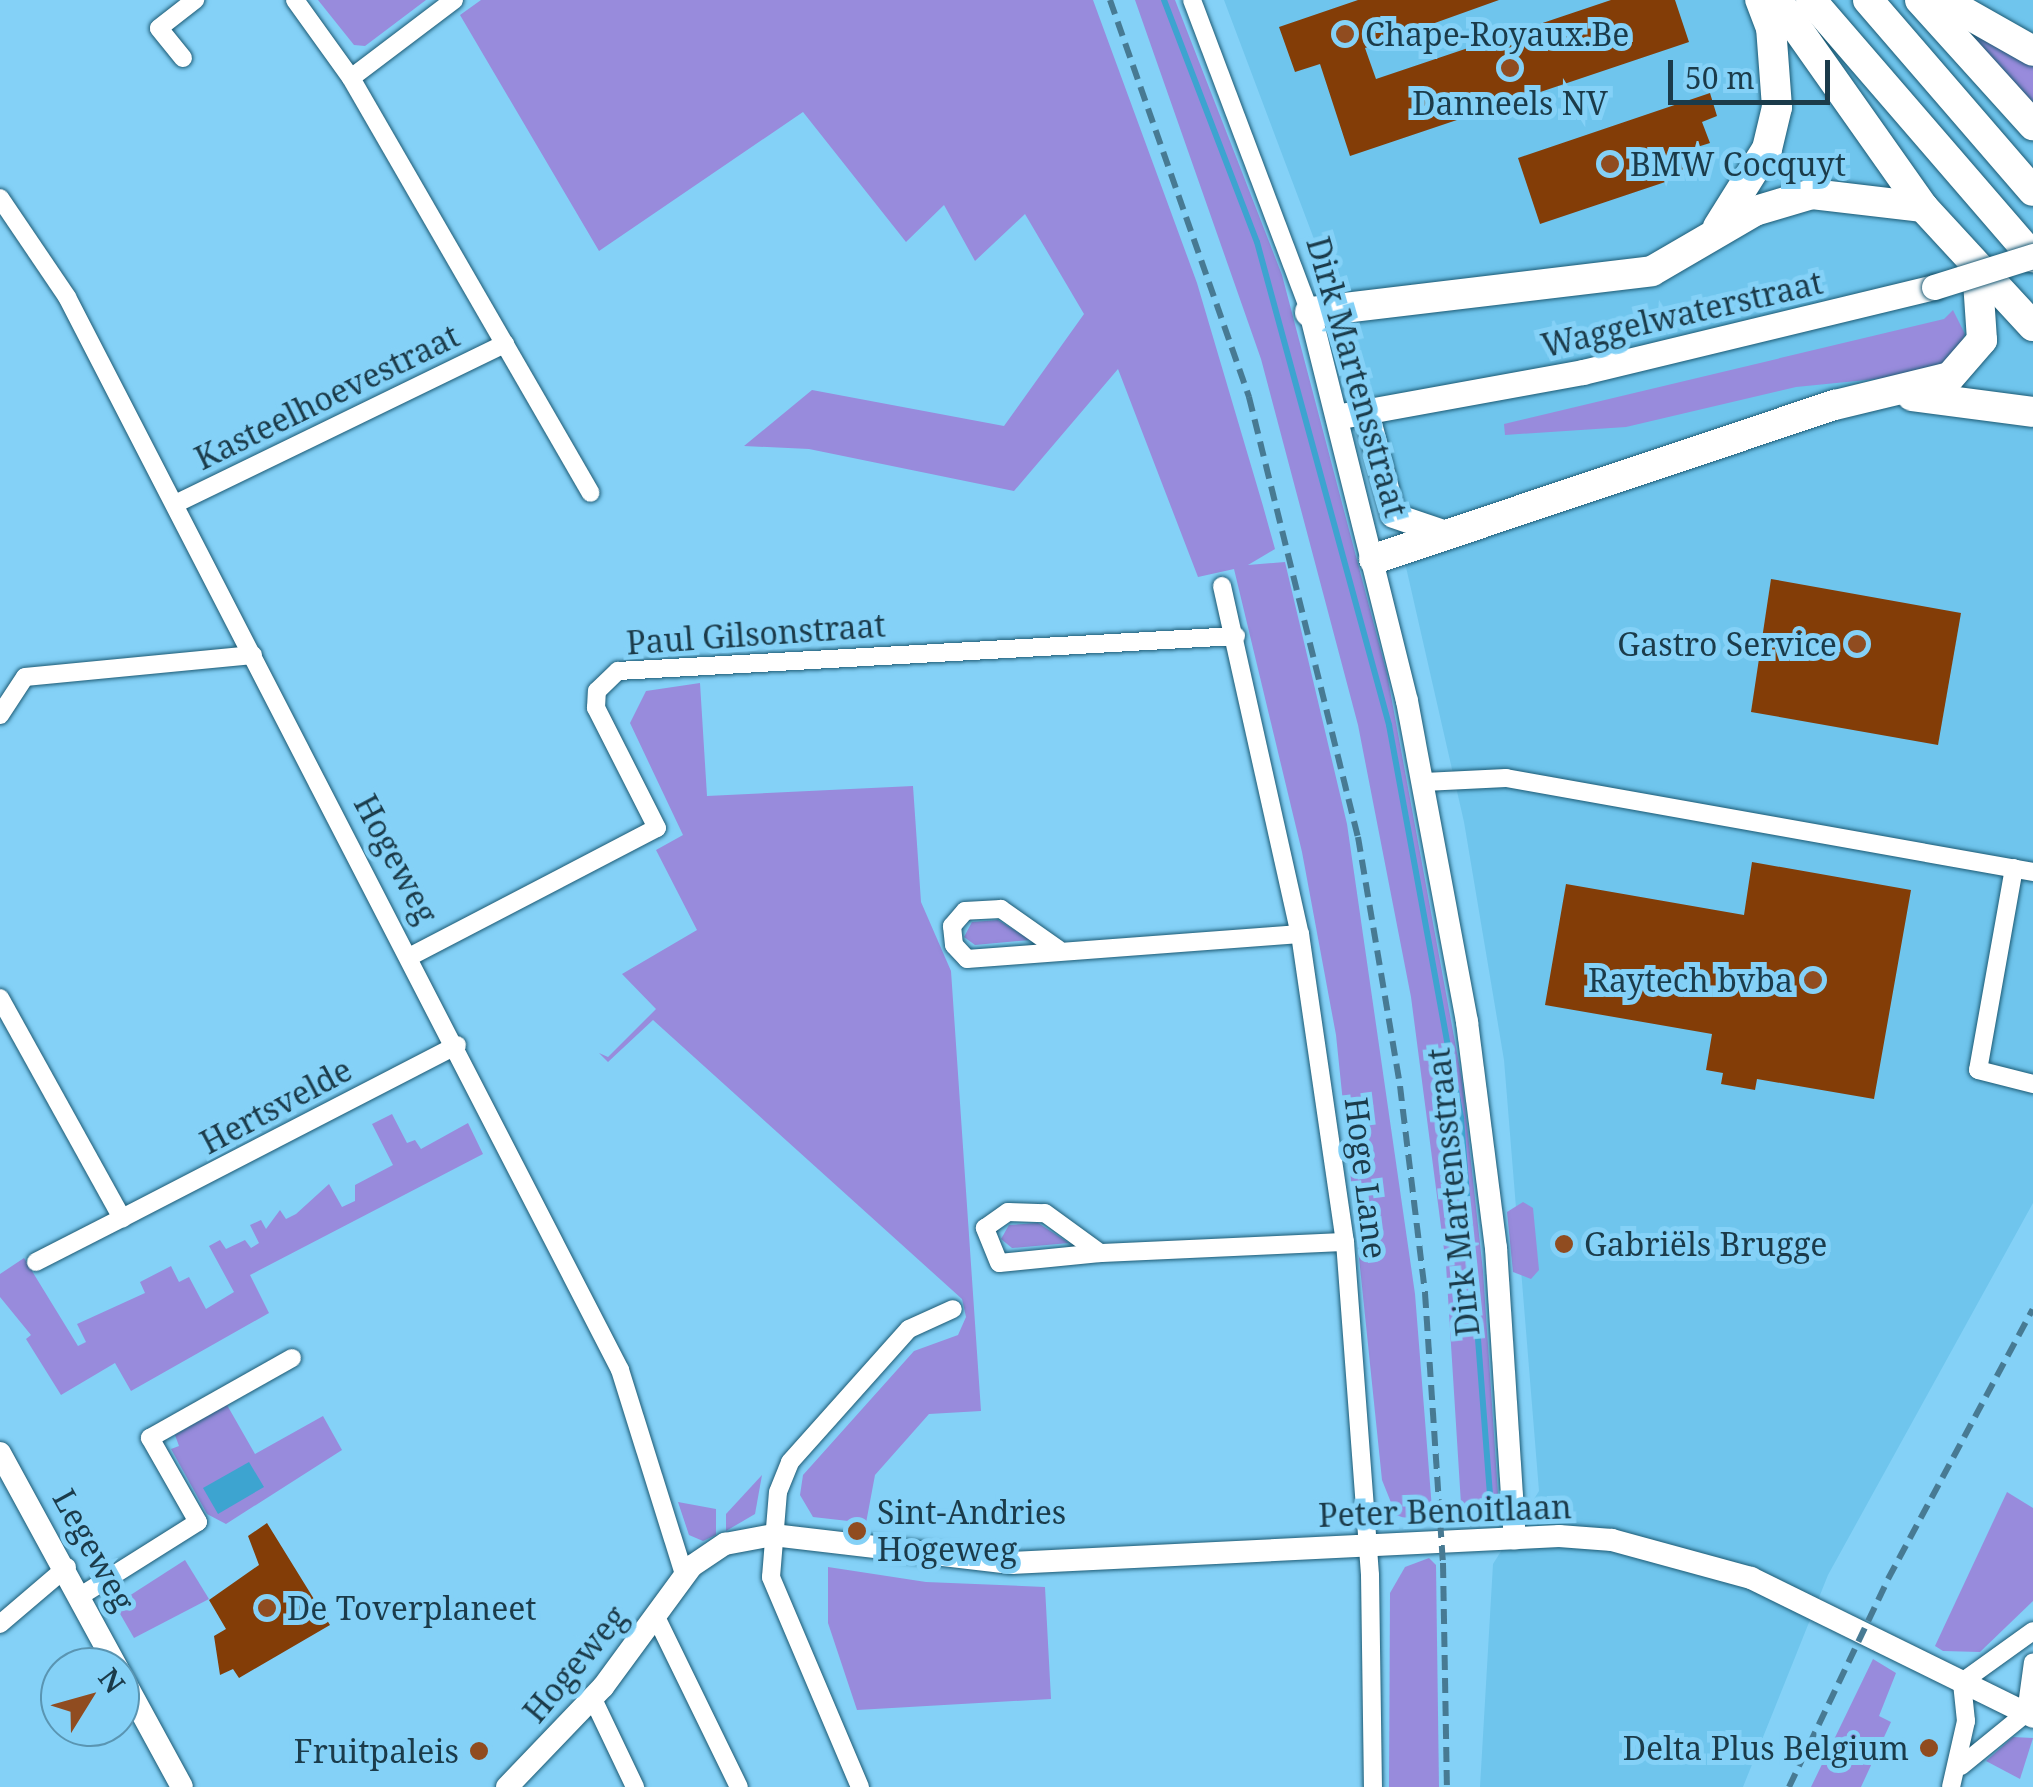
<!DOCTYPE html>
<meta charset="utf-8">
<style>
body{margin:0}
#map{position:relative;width:2033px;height:1787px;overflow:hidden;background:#84d1f7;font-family:"Noto Serif",serif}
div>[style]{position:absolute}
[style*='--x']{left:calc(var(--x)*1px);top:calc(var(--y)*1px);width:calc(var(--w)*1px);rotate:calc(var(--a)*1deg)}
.built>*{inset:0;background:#6fc5ed}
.green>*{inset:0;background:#988bdc}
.water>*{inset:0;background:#3da4d0}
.stream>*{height:6px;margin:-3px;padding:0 3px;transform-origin:3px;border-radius:3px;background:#3da4d0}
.building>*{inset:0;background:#833d07}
.roads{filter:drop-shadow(0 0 2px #1c5a74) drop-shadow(0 0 2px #1c5a74)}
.minor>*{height:18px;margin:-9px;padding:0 9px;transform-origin:9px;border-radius:9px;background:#fff}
.tertiary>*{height:22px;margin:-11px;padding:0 11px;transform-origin:11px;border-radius:11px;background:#fff}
.secondary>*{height:25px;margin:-12.5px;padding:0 12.5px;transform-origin:12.5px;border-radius:12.5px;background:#fff}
.trunk>*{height:30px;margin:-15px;padding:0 15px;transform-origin:15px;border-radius:15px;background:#fff}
.rail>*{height:6px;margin-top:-3px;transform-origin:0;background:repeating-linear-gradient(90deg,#477a93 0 15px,transparent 0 23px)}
.bridges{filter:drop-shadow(0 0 2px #1c5a74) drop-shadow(0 0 2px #1c5a74)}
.secondary-bridge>*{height:25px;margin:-12.5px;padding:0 12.5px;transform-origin:12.5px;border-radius:12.5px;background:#fff}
.dots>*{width:28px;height:28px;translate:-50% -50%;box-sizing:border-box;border:5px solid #84d1f7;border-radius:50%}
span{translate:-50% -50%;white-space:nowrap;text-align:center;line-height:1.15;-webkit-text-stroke:10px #84d1f7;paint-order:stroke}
.poi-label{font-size:32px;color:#1b3b4a}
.left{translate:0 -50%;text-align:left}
.right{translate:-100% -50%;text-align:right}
.street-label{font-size:32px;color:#1b3b4a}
.north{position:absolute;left:40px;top:1647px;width:100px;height:100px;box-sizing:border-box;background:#84d1f7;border:2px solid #5a95b2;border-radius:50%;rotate:53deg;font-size:28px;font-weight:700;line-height:40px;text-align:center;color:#1b3b4a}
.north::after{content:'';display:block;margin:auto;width:35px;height:45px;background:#904c20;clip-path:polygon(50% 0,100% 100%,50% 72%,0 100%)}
.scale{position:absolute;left:1668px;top:60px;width:162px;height:45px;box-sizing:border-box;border:5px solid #1b3b4a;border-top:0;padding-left:12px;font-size:30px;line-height:35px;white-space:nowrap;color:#1b3b4a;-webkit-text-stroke:8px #84d1f7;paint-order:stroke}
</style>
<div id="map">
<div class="built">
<div style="clip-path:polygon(1224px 0,2033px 0,2033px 1203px,1828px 1575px,1743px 1787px,1480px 1787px,1493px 1564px,1539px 1491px,1504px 1060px,1464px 822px,1358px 356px)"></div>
</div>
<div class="green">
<div style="clip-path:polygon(318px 0,426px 0,365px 46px,354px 45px)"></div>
<div style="clip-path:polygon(481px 0,1093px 0,1197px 283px,1263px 506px,1275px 549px,1248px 565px,1285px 562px,1347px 824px,1415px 1294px,1432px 1509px,1425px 1525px,1396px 1515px,1382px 1480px,1336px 1035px,1302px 852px,1234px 569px,1198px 577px,1118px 369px,1014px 491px,809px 449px,744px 446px,812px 390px,1004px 426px,1084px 314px,1025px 214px,975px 261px,944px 205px,906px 242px,803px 112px,599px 251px,460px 15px)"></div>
<div style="clip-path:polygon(1135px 0,1175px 0,1282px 275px,1387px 674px,1462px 1080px,1483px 1271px,1498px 1494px,1462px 1520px,1446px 1265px,1411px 997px,1358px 725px,1261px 359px)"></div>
<div style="clip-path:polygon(1974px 34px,2033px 60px,2033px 111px,1970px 38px)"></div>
<div style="clip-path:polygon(1953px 310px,1965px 334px,1957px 354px,1937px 373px,1796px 387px,1626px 427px,1505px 435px,1504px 424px,1944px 319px)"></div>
<div style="clip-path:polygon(700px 683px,707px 796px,913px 786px,921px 902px,951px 971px,981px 1411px,929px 1414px,875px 1475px,866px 1523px,813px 1517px,800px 1495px,803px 1475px,914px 1351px,958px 1335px,966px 1317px,962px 1299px,653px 1020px,608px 1062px,599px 1053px,608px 1057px,656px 1009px,622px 974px,697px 930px,656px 850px,683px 835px,630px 723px,646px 691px)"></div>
<div style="clip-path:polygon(998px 920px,1030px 940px,975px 945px,964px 937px,972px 922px)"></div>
<div style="clip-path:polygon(392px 1114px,407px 1143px,415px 1140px,421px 1149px,468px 1123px,483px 1154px,250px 1275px,269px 1313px,131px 1391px,115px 1363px,61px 1395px,26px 1339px,31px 1335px,0 1297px,0 1274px,24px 1258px,78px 1346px,86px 1342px,77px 1324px,145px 1293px,140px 1282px,171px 1266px,179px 1282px,189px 1277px,206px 1309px,234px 1292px,209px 1246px,220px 1240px,226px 1249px,245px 1240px,251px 1248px,259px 1243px,250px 1225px,261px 1220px,266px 1229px,280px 1210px,286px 1219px,296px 1214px,329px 1184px,342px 1207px,355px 1201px,355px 1185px,393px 1165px,372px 1124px)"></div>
<div style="clip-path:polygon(1523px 1202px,1533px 1208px,1539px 1270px,1531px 1279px,1513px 1272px,1507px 1212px)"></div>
<div style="clip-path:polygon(1038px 1223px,1069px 1243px,1012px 1248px,1001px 1239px,1009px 1225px)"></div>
<div style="clip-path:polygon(227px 1405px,255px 1454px,323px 1416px,342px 1450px,226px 1524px,207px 1514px,171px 1449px,179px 1446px,175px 1435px)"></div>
<div style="clip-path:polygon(762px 1475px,755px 1514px,726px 1531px,726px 1514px)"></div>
<div style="clip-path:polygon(2007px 1492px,2033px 1508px,2033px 1601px,1980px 1652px,1943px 1651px,1935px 1646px)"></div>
<div style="clip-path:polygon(678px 1502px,716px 1509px,716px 1535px,703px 1541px,689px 1535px)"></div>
<div style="clip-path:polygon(1429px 1558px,1436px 1565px,1439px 1787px,1389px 1787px,1390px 1593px,1405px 1567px)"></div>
<div style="clip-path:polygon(185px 1560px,209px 1599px,134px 1638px,115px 1605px)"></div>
<div style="clip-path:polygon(828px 1567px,926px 1582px,1045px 1587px,1051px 1699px,857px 1710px,828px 1623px)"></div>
<div style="clip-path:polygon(1873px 1659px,1896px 1673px,1879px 1716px,1891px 1722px,1861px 1787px,1811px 1787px)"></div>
<div style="clip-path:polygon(2013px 1737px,2033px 1738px,2020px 1779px,1986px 1761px)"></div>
</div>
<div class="water">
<div style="clip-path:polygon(249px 1462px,264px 1487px,218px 1514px,203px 1488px)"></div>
</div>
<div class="stream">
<div style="--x:1164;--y:0;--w:259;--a:69"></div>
<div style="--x:1257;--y:242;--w:501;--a:74.71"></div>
<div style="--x:1389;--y:725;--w:400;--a:79.6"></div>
<div style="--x:1461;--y:1118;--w:381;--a:85.6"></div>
</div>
<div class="building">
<div style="clip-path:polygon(1358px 0,1499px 0,1365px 48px,1376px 79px,1611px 0,1675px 0,1689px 42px,1350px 156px,1320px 64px,1295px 72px,1279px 27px)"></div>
<div style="clip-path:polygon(1710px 93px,1717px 116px,1702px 122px,1710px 143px,1694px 148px,1701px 170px,1540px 224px,1518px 158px)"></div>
<div style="clip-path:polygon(1771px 579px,1961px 613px,1938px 745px,1751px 712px)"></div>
<div style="clip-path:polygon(1752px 862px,1911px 890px,1874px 1099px,1757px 1079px,1755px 1090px,1721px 1084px,1723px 1073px,1706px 1070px,1712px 1034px,1545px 1005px,1566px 884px,1744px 915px)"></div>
<div style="clip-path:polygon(267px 1523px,330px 1625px,239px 1678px,233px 1669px,220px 1675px,214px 1636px,226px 1629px,209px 1600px,259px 1565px,248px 1536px)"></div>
</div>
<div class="roads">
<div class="minor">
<div style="--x:295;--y:0;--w:96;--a:54.3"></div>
<div style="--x:454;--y:0;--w:129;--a:142.9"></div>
<div style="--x:351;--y:78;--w:479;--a:60"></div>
<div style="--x:1192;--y:0;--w:334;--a:69.3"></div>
<div style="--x:183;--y:58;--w:38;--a:-129"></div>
<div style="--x:159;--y:28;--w:46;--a:-37.9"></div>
<div style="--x:0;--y:198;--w:120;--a:55.9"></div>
<div style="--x:67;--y:297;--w:1207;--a:62.73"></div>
<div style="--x:620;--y:1370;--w:214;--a:72.6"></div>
<div style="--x:175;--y:504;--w:367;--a:-25.9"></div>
<div style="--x:1222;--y:586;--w:357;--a:77.4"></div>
<div style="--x:1300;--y:934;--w:311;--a:81.7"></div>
<div style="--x:1345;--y:1242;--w:334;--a:85.7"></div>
<div style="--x:1370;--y:1575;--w:212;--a:89.2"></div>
<div style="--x:0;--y:715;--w:45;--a:-56.7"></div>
<div style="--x:25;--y:677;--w:229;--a:-5.5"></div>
<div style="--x:1424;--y:782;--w:82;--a:-2.8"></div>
<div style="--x:1506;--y:778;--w:535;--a:10.11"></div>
<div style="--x:2014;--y:868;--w:205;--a:100.1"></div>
<div style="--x:1978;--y:1070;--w:57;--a:14.3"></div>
<div style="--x:1058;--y:949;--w:70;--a:-144.9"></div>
<div style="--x:1001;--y:909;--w:36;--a:177"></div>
<div style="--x:965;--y:911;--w:20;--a:131"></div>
<div style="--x:952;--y:926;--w:19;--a:84"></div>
<div style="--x:954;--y:945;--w:19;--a:47"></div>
<div style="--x:967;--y:959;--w:334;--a:-4.3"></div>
<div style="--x:411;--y:956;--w:277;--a:-27.5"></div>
<div style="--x:657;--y:828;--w:135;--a:-116.9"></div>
<div style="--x:596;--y:708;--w:17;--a:-87"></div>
<div style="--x:597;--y:691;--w:29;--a:-44"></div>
<div style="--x:618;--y:671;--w:619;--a:-3.24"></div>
<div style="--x:0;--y:998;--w:252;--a:61"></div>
<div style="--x:122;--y:1218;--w:377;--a:-27.3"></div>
<div style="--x:1100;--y:1253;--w:101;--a:174.3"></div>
<div style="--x:999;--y:1263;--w:38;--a:-112"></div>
<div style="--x:985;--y:1228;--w:28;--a:-35"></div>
<div style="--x:1008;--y:1212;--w:37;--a:2"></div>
<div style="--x:1045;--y:1213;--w:68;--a:36"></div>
<div style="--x:1100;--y:1253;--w:245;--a:-2.6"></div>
<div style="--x:36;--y:1262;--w:97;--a:-27.1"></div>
<div style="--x:82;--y:1595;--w:137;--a:-32.2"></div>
<div style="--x:198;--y:1522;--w:97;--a:-119.7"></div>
<div style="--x:150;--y:1438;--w:163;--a:-29.4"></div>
<div style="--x:656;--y:1617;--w:189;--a:64"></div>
<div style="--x:0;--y:1624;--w:88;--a:-40.4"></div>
<div style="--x:593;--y:1699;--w:98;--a:64.5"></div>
<div style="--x:1961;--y:1766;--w:84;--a:-39.2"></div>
<div style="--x:2026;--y:1713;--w:51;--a:-82.2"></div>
<div style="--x:860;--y:1787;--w:228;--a:-113"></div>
<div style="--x:771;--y:1577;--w:85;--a:-85.3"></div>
<div style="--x:778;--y:1492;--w:32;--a:-68"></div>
<div style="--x:790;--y:1462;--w:178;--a:-48.2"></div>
<div style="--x:909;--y:1329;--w:48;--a:-24.4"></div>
<div style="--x:1951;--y:1787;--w:68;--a:-77.2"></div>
<div style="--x:1966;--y:1721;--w:39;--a:-96"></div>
<div style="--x:1962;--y:1682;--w:87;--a:-35.7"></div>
</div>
<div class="tertiary">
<div style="--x:1310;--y:312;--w:401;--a:76"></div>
<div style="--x:1407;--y:701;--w:327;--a:79.4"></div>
<div style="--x:1467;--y:1022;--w:228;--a:82.7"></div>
<div style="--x:1496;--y:1248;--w:291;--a:86.3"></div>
<div style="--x:0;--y:1453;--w:380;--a:61.4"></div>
<div style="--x:507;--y:1787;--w:139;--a:-46.2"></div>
<div style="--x:603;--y:1687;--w:150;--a:-53.7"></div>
<div style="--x:692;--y:1566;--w:40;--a:-34"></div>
<div style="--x:725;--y:1544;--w:49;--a:-10.6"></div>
<div style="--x:773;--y:1535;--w:240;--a:6.7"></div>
<div style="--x:1011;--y:1563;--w:549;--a:-2.82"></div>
<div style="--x:1559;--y:1536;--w:53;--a:4.3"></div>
<div style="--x:1612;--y:1540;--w:144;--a:15.3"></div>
<div style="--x:1751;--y:1578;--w:314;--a:26.2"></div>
</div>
<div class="secondary">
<div style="--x:1366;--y:412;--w:106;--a:75.3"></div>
<div style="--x:1393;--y:515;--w:56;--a:18.8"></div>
<div style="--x:1341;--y:416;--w:246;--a:-10.3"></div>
<div style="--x:1583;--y:372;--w:361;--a:-13.6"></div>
</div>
<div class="trunk">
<div style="--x:1777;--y:0;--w:253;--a:54.8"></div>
<div style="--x:1923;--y:207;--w:162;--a:47.3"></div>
<div style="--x:1811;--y:0;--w:340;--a:49.2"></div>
<div style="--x:1868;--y:0;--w:252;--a:49.2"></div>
<div style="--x:1920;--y:0;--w:169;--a:47.9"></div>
<div style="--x:1943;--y:0;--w:103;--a:29.5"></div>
<div style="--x:1718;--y:227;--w:92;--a:-57.9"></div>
<div style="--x:1767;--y:149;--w:43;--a:-76.6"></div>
<div style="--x:1777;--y:107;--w:79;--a:-94.3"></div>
<div style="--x:1771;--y:28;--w:30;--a:-111"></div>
<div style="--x:1310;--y:312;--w:344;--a:-6.8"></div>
<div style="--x:1652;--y:271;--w:119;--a:-30.2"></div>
<div style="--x:1755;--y:211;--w:59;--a:-16.6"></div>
<div style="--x:1812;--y:194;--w:112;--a:6.7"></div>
<div style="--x:1912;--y:396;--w:122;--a:7.5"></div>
<div style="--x:1374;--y:559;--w:486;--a:-18.5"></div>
<div style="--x:1835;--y:405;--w:118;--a:-13.7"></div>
<div style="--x:1950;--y:377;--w:49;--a:-49.1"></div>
<div style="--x:1982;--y:340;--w:74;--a:-93.9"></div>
</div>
</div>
<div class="rail">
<div style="--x:1110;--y:0;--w:421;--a:70.7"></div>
<div style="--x:1249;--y:397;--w:453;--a:76.1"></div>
<div style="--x:1358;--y:837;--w:253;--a:80.4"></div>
<div style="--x:1400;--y:1086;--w:209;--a:83.1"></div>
<div style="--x:1425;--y:1293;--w:271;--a:86.2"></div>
<div style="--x:1443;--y:1563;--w:224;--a:89"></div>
<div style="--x:1789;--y:1787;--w:230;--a:-64.5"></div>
<div style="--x:1888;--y:1579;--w:306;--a:-61.8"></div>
</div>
<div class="bridges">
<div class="secondary-bridge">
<div style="--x:1934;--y:287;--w:104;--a:-17.4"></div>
</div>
</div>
<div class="dots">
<div style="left:1345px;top:34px;background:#904c20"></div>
<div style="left:1510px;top:68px;background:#904c20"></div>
<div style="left:1610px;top:164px;background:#904c20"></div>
<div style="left:1857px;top:644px;background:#904c20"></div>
<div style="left:1813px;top:980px;background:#904c20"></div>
<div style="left:1564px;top:1244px;background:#904c20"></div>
<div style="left:857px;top:1531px;background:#904c20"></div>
<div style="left:267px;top:1608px;background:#904c20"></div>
<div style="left:1929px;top:1748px;background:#904c20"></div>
<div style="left:479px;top:1751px;background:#904c20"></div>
</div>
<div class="poi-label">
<span class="left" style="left:1365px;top:34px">Chape-Royaux.Be</span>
<span style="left:1510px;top:103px">Danneels NV</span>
<span class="left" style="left:1630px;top:164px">BMW Cocquyt</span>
<span class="right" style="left:1837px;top:644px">Gastro Service</span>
<span class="right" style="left:1793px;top:980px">Raytech bvba</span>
<span class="left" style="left:1584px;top:1244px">Gabriëls Brugge</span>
<span class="left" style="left:877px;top:1531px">Sint-Andries<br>Hogeweg</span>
<span class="left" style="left:287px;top:1608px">De Toverplaneet</span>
<span class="right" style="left:1909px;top:1748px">Delta Plus Belgium</span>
<span class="right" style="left:459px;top:1751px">Fruitpaleis</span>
</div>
<div class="street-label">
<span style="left:1682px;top:314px;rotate:-13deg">Waggelwaterstraat</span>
<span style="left:1357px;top:377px;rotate:74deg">Dirk Martensstraat</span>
<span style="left:327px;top:397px;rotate:-26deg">Kasteelhoevestraat</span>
<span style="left:756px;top:634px;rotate:-4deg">Paul Gilsonstraat</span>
<span style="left:396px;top:859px;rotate:62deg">Hogeweg</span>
<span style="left:276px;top:1106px;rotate:-28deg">Hertsvelde</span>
<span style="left:1366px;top:1178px;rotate:83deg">Hoge Lane</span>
<span style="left:1453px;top:1192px;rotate:-96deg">Dirk Martensstraat</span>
<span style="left:1445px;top:1511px;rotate:-2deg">Peter Benoitlaan</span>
<span style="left:94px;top:1550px;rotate:61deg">Legeweg</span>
<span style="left:575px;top:1664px;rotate:-50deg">Hogeweg</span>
</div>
<div class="north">N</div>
<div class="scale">50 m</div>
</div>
